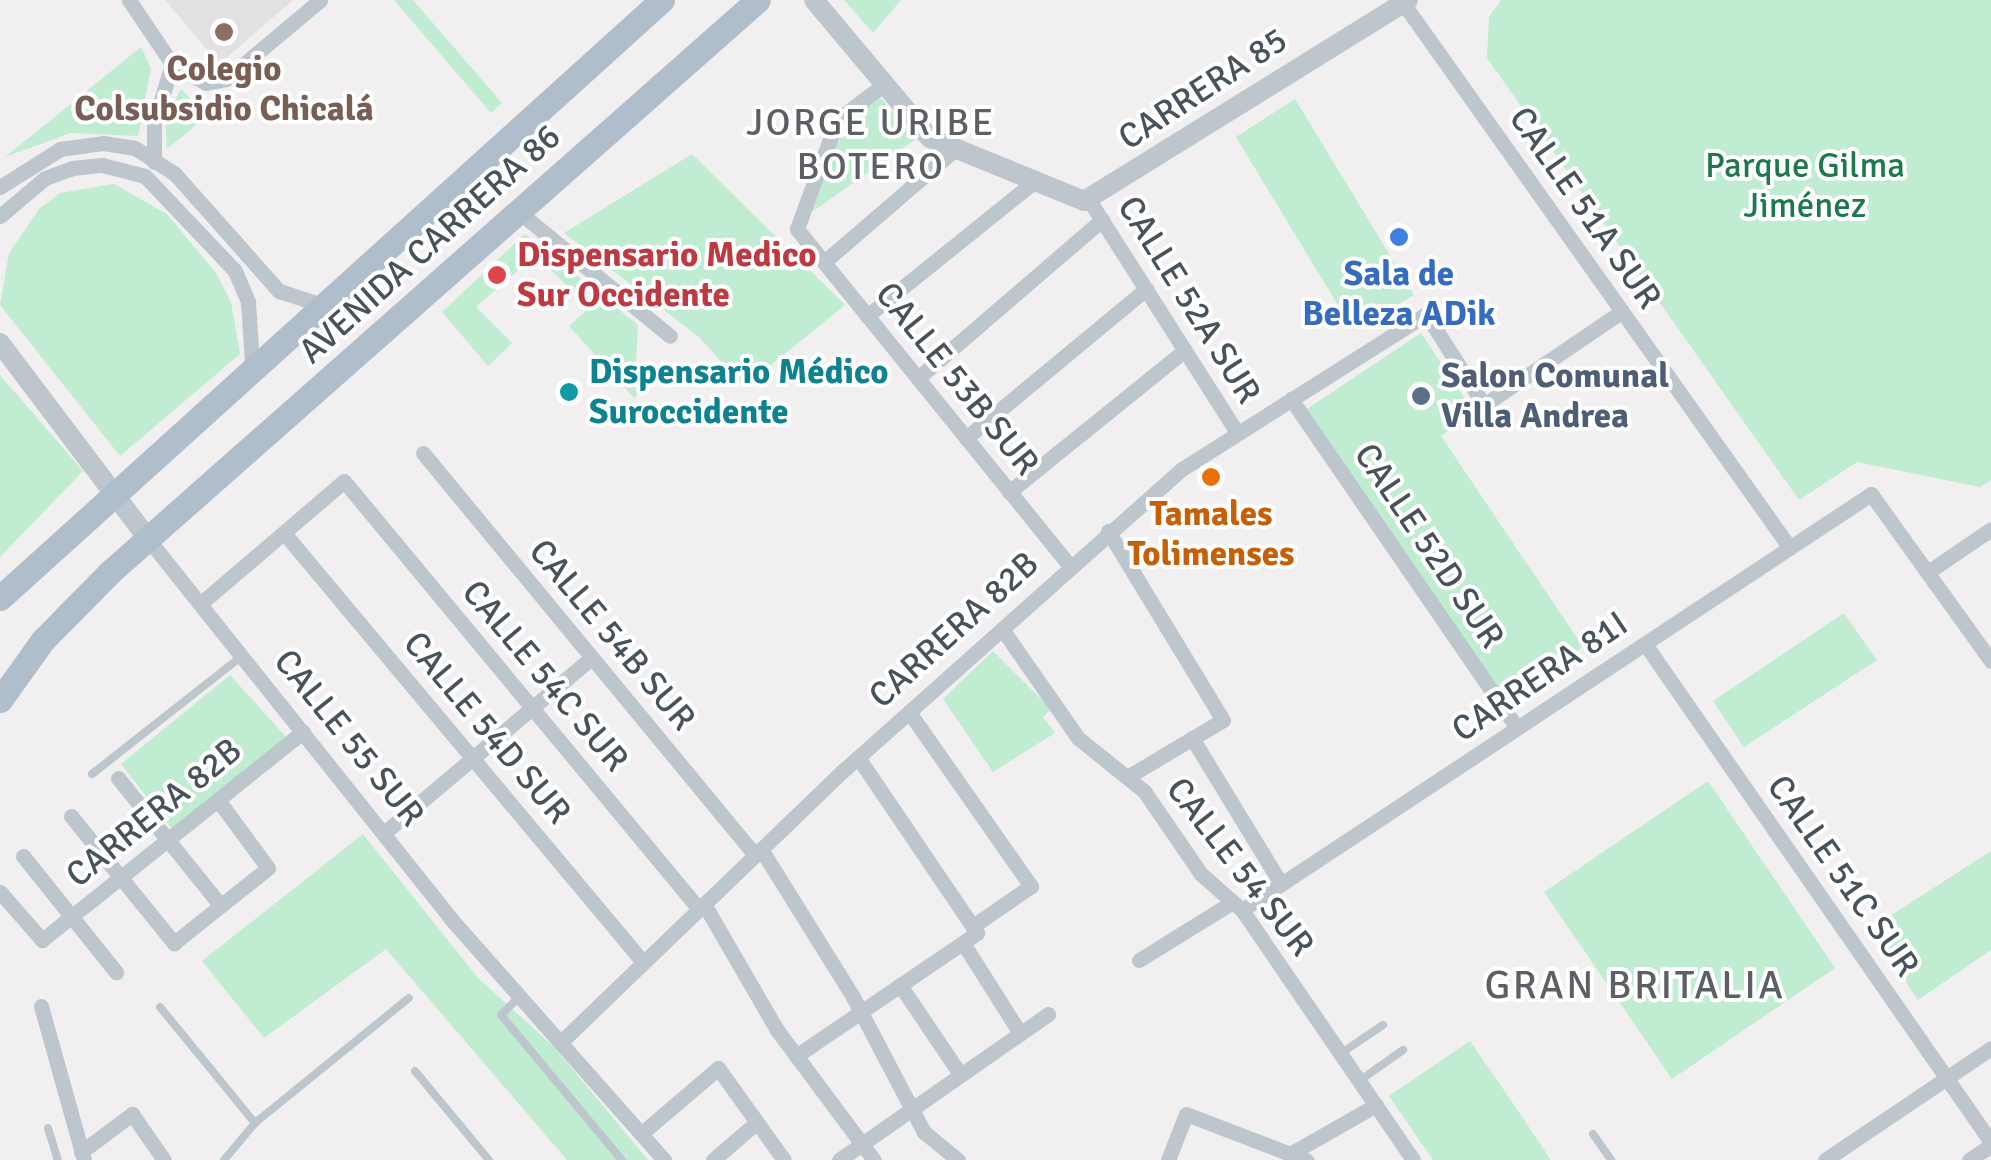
<!DOCTYPE html>
<meta charset="utf-8">
<style>
body{margin:0}
#map{position:relative;width:1991px;height:1160px;overflow:hidden;background:#f1efef;font-family:Signika,sans-serif}
div>[style]{position:absolute}
[style*='--x']{left:calc(var(--x)*1px);top:calc(var(--y)*1px);width:calc(var(--w)*1px);rotate:calc(var(--a)*1deg)}
.education>*{inset:0;background:#e2e0e0}
.green>*{inset:0;background:#c0ecd2}
.service>*{height:8px;margin:-4px;padding:0 4px;transform-origin:4px;border-radius:4px;background:#bec6cd}
.minor>*{height:15px;margin:-7.5px;padding:0 7.5px;transform-origin:7.5px;border-radius:7.5px;background:#bec6cd}
.tertiary>*{height:20px;margin:-10px;padding:0 10px;transform-origin:10px;border-radius:10px;background:#bec6cd}
.primary>*{height:25px;margin:-12.5px;padding:0 12.5px;transform-origin:12.5px;border-radius:12.5px;background:#b0becc}
.dots>*{width:28px;height:28px;translate:-50% -50%;box-sizing:border-box;border:5px solid #fff;border-radius:50%}
span{translate:-50% -50%;white-space:nowrap;text-align:center;line-height:1.15;-webkit-text-stroke:8px #fff;paint-order:stroke}
.education-label{font-size:35px;color:#785e54;font-weight:700}
.street-label{font-size:35px;color:#48525b}
.park-label{font-size:35px;color:#1d784c}
.health-label{font-size:35px;color:#be3a42;font-weight:700}
.left{translate:0 -50%;text-align:left}
.shop-label{font-size:35px;color:#366cbe;font-weight:700}
.culture-label{font-size:35px;color:#0d838f;font-weight:700}
.service-label{font-size:35px;color:#4e5e75;font-weight:700}
.food-label{font-size:35px;color:#c56008;font-weight:700}
.neighbourhood-label{font-size:38px;color:#5c5f63;letter-spacing:2.5px}
.quarter-label{font-size:40px;color:#5c5f63;letter-spacing:2.5px}
</style>
<div id="map">
<div class="education">
<div style="clip-path:polygon(165px 0,293px 0,219px 64px)"></div>
</div>
<div class="green">
<div style="clip-path:polygon(394px 0,413px 0,502px 103px,491px 113px)"></div>
<div style="clip-path:polygon(844px 0,901px 0,873px 33px)"></div>
<div style="clip-path:polygon(1501px 0,1991px 0,1991px 480px,1980px 487px,1857px 462px,1799px 500px,1487px 58px,1489px 17px)"></div>
<div style="clip-path:polygon(141px 47px,151px 68px,138px 136px,71px 133px,5px 157px)"></div>
<div style="clip-path:polygon(181px 89px,192px 100px,219px 106px,167px 149px,165px 118px)"></div>
<div style="clip-path:polygon(879px 96px,916px 139px,812px 212px,840px 134px,851px 116px)"></div>
<div style="clip-path:polygon(1295px 99px,1414px 295px,1353px 330px,1236px 137px)"></div>
<div style="clip-path:polygon(692px 154px,845px 305px,744px 387px,699px 337px,564px 233px)"></div>
<div style="clip-path:polygon(114px 184px,167px 214px,216px 273px,231px 302px,240px 354px,120px 456px,0 305px,9px 253px,39px 209px,60px 193px)"></div>
<div style="clip-path:polygon(525px 234px,638px 325px,636px 363px,652px 381px,634px 398px,569px 326px,590px 307px,535px 255px,476px 307px,512px 343px,488px 366px,442px 312px)"></div>
<div style="clip-path:polygon(1421px 333px,1474px 412px,1441px 436px,1583px 647px,1503px 700px,1307px 409px)"></div>
<div style="clip-path:polygon(0 375px,83px 471px,0 557px)"></div>
<div style="clip-path:polygon(1844px 613px,1877px 660px,1744px 747px,1713px 701px)"></div>
<div style="clip-path:polygon(993px 651px,1051px 709px,1043px 717px,1055px 733px,993px 772px,943px 699px)"></div>
<div style="clip-path:polygon(230px 675px,286px 737px,172px 829px,121px 764px)"></div>
<div style="clip-path:polygon(1708px 781px,1835px 968px,1672px 1079px,1544px 892px)"></div>
<div style="clip-path:polygon(363px 834px,478px 978px,554px 1047px,648px 1160px,567px 1160px,386px 949px,264px 1038px,202px 961px)"></div>
<div style="clip-path:polygon(1991px 851px,1991px 950px,1918px 1000px,1870px 929px)"></div>
<div style="clip-path:polygon(1470px 1041px,1510px 1099px,1551px 1160px,1433px 1160px,1389px 1096px)"></div>
</div>
<div class="service">
<div style="--x:92;--y:774;--w:191;--a:-38.2"></div>
<div style="--x:519;--y:997;--w:25;--a:135"></div>
<div style="--x:501;--y:1015;--w:189;--a:50.2"></div>
<div style="--x:160;--y:1007;--w:150;--a:50.7"></div>
<div style="--x:1340;--y:1054;--w:52;--a:-34"></div>
<div style="--x:415;--y:1071;--w:116;--a:50.3"></div>
<div style="--x:1359;--y:1081;--w:54;--a:-35.2"></div>
<div style="--x:48;--y:1128;--w:34;--a:73"></div>
<div style="--x:1593;--y:1134;--w:32;--a:55"></div>
<div style="--x:224;--y:1160;--w:48;--a:-50"></div>
<div style="--x:255;--y:1123;--w:198;--a:-39.1"></div>
</div>
<div class="minor">
<div style="--x:129;--y:0;--w:77;--a:56.1"></div>
<div style="--x:1403;--y:3;--w:668;--a:54.62"></div>
<div style="--x:172;--y:64;--w:39;--a:29"></div>
<div style="--x:206;--y:83;--w:20;--a:-11"></div>
<div style="--x:226;--y:79;--w:123;--a:-40"></div>
<div style="--x:883;--y:85;--w:58;--a:142.7"></div>
<div style="--x:837;--y:120;--w:116;--a:110.2"></div>
<div style="--x:797;--y:229;--w:434;--a:51"></div>
<div style="--x:154;--y:162;--w:39;--a:-90"></div>
<div style="--x:154;--y:123;--w:62;--a:-73"></div>
<div style="--x:0;--y:187;--w:71;--a:-32.3"></div>
<div style="--x:60;--y:149;--w:43;--a:-7.9"></div>
<div style="--x:103;--y:143;--w:32;--a:9"></div>
<div style="--x:135;--y:148;--w:48;--a:33"></div>
<div style="--x:175;--y:174;--w:157;--a:48.4"></div>
<div style="--x:279;--y:291;--w:42;--a:18"></div>
<div style="--x:1089;--y:200;--w:275;--a:57.5"></div>
<div style="--x:519;--y:212;--w:195;--a:39.4"></div>
<div style="--x:0;--y:216;--w:59;--a:-40.2"></div>
<div style="--x:45;--y:178;--w:29;--a:-20"></div>
<div style="--x:72;--y:168;--w:30;--a:-6"></div>
<div style="--x:102;--y:165;--w:44;--a:14.3"></div>
<div style="--x:145;--y:176;--w:131;--a:46.5"></div>
<div style="--x:235;--y:271;--w:34;--a:67"></div>
<div style="--x:248;--y:302;--w:62;--a:86.3"></div>
<div style="--x:824;--y:262;--w:170;--a:-40.7"></div>
<div style="--x:867;--y:316;--w:211;--a:-38.8"></div>
<div style="--x:918;--y:378;--w:243;--a:-40.7"></div>
<div style="--x:1291;--y:399;--w:399;--a:55.5"></div>
<div style="--x:966;--y:438;--w:234;--a:-39.6"></div>
<div style="--x:423;--y:453;--w:521;--a:50.45"></div>
<div style="--x:1009;--y:492;--w:226;--a:-38.9"></div>
<div style="--x:1108;--y:531;--w:221;--a:58.7"></div>
<div style="--x:1223;--y:720;--w:109;--a:149.2"></div>
<div style="--x:284;--y:533;--w:559;--a:50.08"></div>
<div style="--x:148;--y:539;--w:486;--a:51.4"></div>
<div style="--x:451;--y:919;--w:322;--a:48.5"></div>
<div style="--x:1928;--y:572;--w:76;--a:-34.3"></div>
<div style="--x:200;--y:604;--w:189;--a:-40.5"></div>
<div style="--x:344;--y:481;--w:556;--a:50.33"></div>
<div style="--x:1002;--y:629;--w:133;--a:55.1"></div>
<div style="--x:1078;--y:738;--w:85;--a:38.8"></div>
<div style="--x:1144;--y:791;--w:101;--a:55.5"></div>
<div style="--x:1201;--y:874;--w:55;--a:41.3"></div>
<div style="--x:1242;--y:910;--w:303;--a:55.6"></div>
<div style="--x:1645;--y:644;--w:606;--a:55.21"></div>
<div style="--x:909;--y:712;--w:213;--a:55"></div>
<div style="--x:1031;--y:886;--w:70;--a:145.4"></div>
<div style="--x:1192;--y:738;--w:171;--a:58.6"></div>
<div style="--x:118;--y:778;--w:164;--a:51.2"></div>
<div style="--x:71;--y:816;--w:164;--a:51"></div>
<div style="--x:174;--y:943;--w:120;--a:-38.6"></div>
<div style="--x:268;--y:868;--w:84;--a:-126.3"></div>
<div style="--x:384;--y:833;--w:272;--a:-40.2"></div>
<div style="--x:761;--y:849;--w:174;--a:58.1"></div>
<div style="--x:853;--y:997;--w:153;--a:62.3"></div>
<div style="--x:924;--y:1132;--w:44;--a:39.5"></div>
<div style="--x:23;--y:856;--w:149;--a:51.3"></div>
<div style="--x:0;--y:892;--w:64;--a:48.8"></div>
<div style="--x:42;--y:940;--w:334;--a:-38.6"></div>
<div style="--x:704;--y:904;--w:146;--a:59.9"></div>
<div style="--x:777;--y:1030;--w:162;--a:53.3"></div>
<div style="--x:1242;--y:910;--w:754;--a:-33.48"></div>
<div style="--x:1871;--y:494;--w:206;--a:54.3"></div>
<div style="--x:963;--y:943;--w:107;--a:57.7"></div>
<div style="--x:1139;--y:960;--w:108;--a:-31.8"></div>
<div style="--x:900;--y:985;--w:107;--a:56"></div>
<div style="--x:41;--y:1006;--w:160;--a:74.4"></div>
<div style="--x:563;--y:1040;--w:391;--a:-43.9"></div>
<div style="--x:845;--y:769;--w:451;--a:-41.7"></div>
<div style="--x:1182;--y:469;--w:289;--a:-32.4"></div>
<div style="--x:1426;--y:314;--w:108;--a:57.5"></div>
<div style="--x:1484;--y:405;--w:162;--a:-34.2"></div>
<div style="--x:796;--y:1056;--w:219;--a:-34.2"></div>
<div style="--x:977;--y:933;--w:212;--a:-124.1"></div>
<div style="--x:642;--y:1133;--w:100;--a:-40.5"></div>
<div style="--x:718;--y:1068;--w:113;--a:54.3"></div>
<div style="--x:81;--y:1152;--w:64;--a:-36.7"></div>
<div style="--x:132;--y:1114;--w:56;--a:55.2"></div>
<div style="--x:1290;--y:1154;--w:99;--a:-29.7"></div>
<div style="--x:713;--y:1160;--w:58;--a:-40.8"></div>
<div style="--x:839;--y:1160;--w:255;--a:-34.9"></div>
<div style="--x:1168;--y:1160;--w:49;--a:-68.6"></div>
<div style="--x:1186;--y:1114;--w:129;--a:21"></div>
<div style="--x:1825;--y:1160;--w:200;--a:-34"></div>
<div style="--x:1969;--y:1160;--w:27;--a:-34"></div>
</div>
<div class="tertiary">
<div style="--x:814;--y:0;--w:180;--a:50"></div>
<div style="--x:930;--y:138;--w:166;--a:22.2"></div>
<div style="--x:1084;--y:201;--w:381;--a:-31.8"></div>
<div style="--x:0;--y:343;--w:246;--a:52.9"></div>
</div>
<div class="primary">
<div style="--x:0;--y:598;--w:892;--a:-42.09"></div>
<div style="--x:0;--y:700;--w:74;--a:-54.4"></div>
<div style="--x:43;--y:640;--w:95;--a:-45.4"></div>
<div style="--x:110;--y:572;--w:864;--a:-41.44"></div>
</div>
<div class="dots">
<div style="left:224px;top:32px;background:#8d6e63"></div>
<div style="left:1399px;top:237px;background:#3f7fe0"></div>
<div style="left:497px;top:275px;background:#e0444e"></div>
<div style="left:569px;top:392px;background:#0f9aa8"></div>
<div style="left:1421px;top:396px;background:#5c6f8a"></div>
<div style="left:1211px;top:477px;background:#e8710a"></div>
</div>
<div class="education-label">
<span style="left:224px;top:89px">Colegio<br>Colsubsidio Chicalá</span>
</div>
<div class="street-label">
<span style="left:1203px;top:89px;rotate:-33deg">CARRERA 85</span>
<span style="left:1585px;top:208px;rotate:55deg">CALLE 51A SUR</span>
<span style="left:430px;top:244px;rotate:-42deg">AVENIDA CARRERA 86</span>
<span style="left:1189px;top:300px;rotate:58deg">CALLE 52A SUR</span>
<span style="left:957px;top:379px;rotate:51deg">CALLE 53B SUR</span>
<span style="left:1429px;top:546px;rotate:56deg">CALLE 52D SUR</span>
<span style="left:954px;top:630px;rotate:-42deg">CARRERA 82B</span>
<span style="left:612px;top:635px;rotate:50deg">CALLE 54B SUR</span>
<span style="left:545px;top:676px;rotate:50deg">CALLE 54C SUR</span>
<span style="left:1540px;top:677px;rotate:-34deg">CARRERA 81I</span>
<span style="left:487px;top:728px;rotate:50deg">CALLE 54D SUR</span>
<span style="left:349px;top:738px;rotate:51deg">CALLE 55 SUR</span>
<span style="left:154px;top:813px;rotate:-39deg">CARRERA 82B</span>
<span style="left:1240px;top:867px;rotate:52deg">CALLE 54 SUR</span>
<span style="left:1843px;top:876px;rotate:55deg">CALLE 51C SUR</span>
</div>
<div class="park-label">
<span style="left:1805px;top:186px">Parque Gilma<br>Jiménez</span>
</div>
<div class="health-label">
<span class="left" style="left:517px;top:275px">Dispensario Medico<br>Sur Occidente</span>
</div>
<div class="shop-label">
<span style="left:1399px;top:294px">Sala de<br>Belleza ADik</span>
</div>
<div class="culture-label">
<span class="left" style="left:589px;top:392px">Dispensario Médico<br>Suroccidente</span>
</div>
<div class="service-label">
<span class="left" style="left:1441px;top:396px">Salon Comunal<br>Villa Andrea</span>
</div>
<div class="food-label">
<span style="left:1211px;top:534px">Tamales<br>Tolimenses</span>
</div>
<div class="neighbourhood-label">
<span style="left:871px;top:145px">JORGE URIBE<br>BOTERO</span>
</div>
<div class="quarter-label">
<span style="left:1635px;top:985px">GRAN BRITALIA</span>
</div>
</div>
